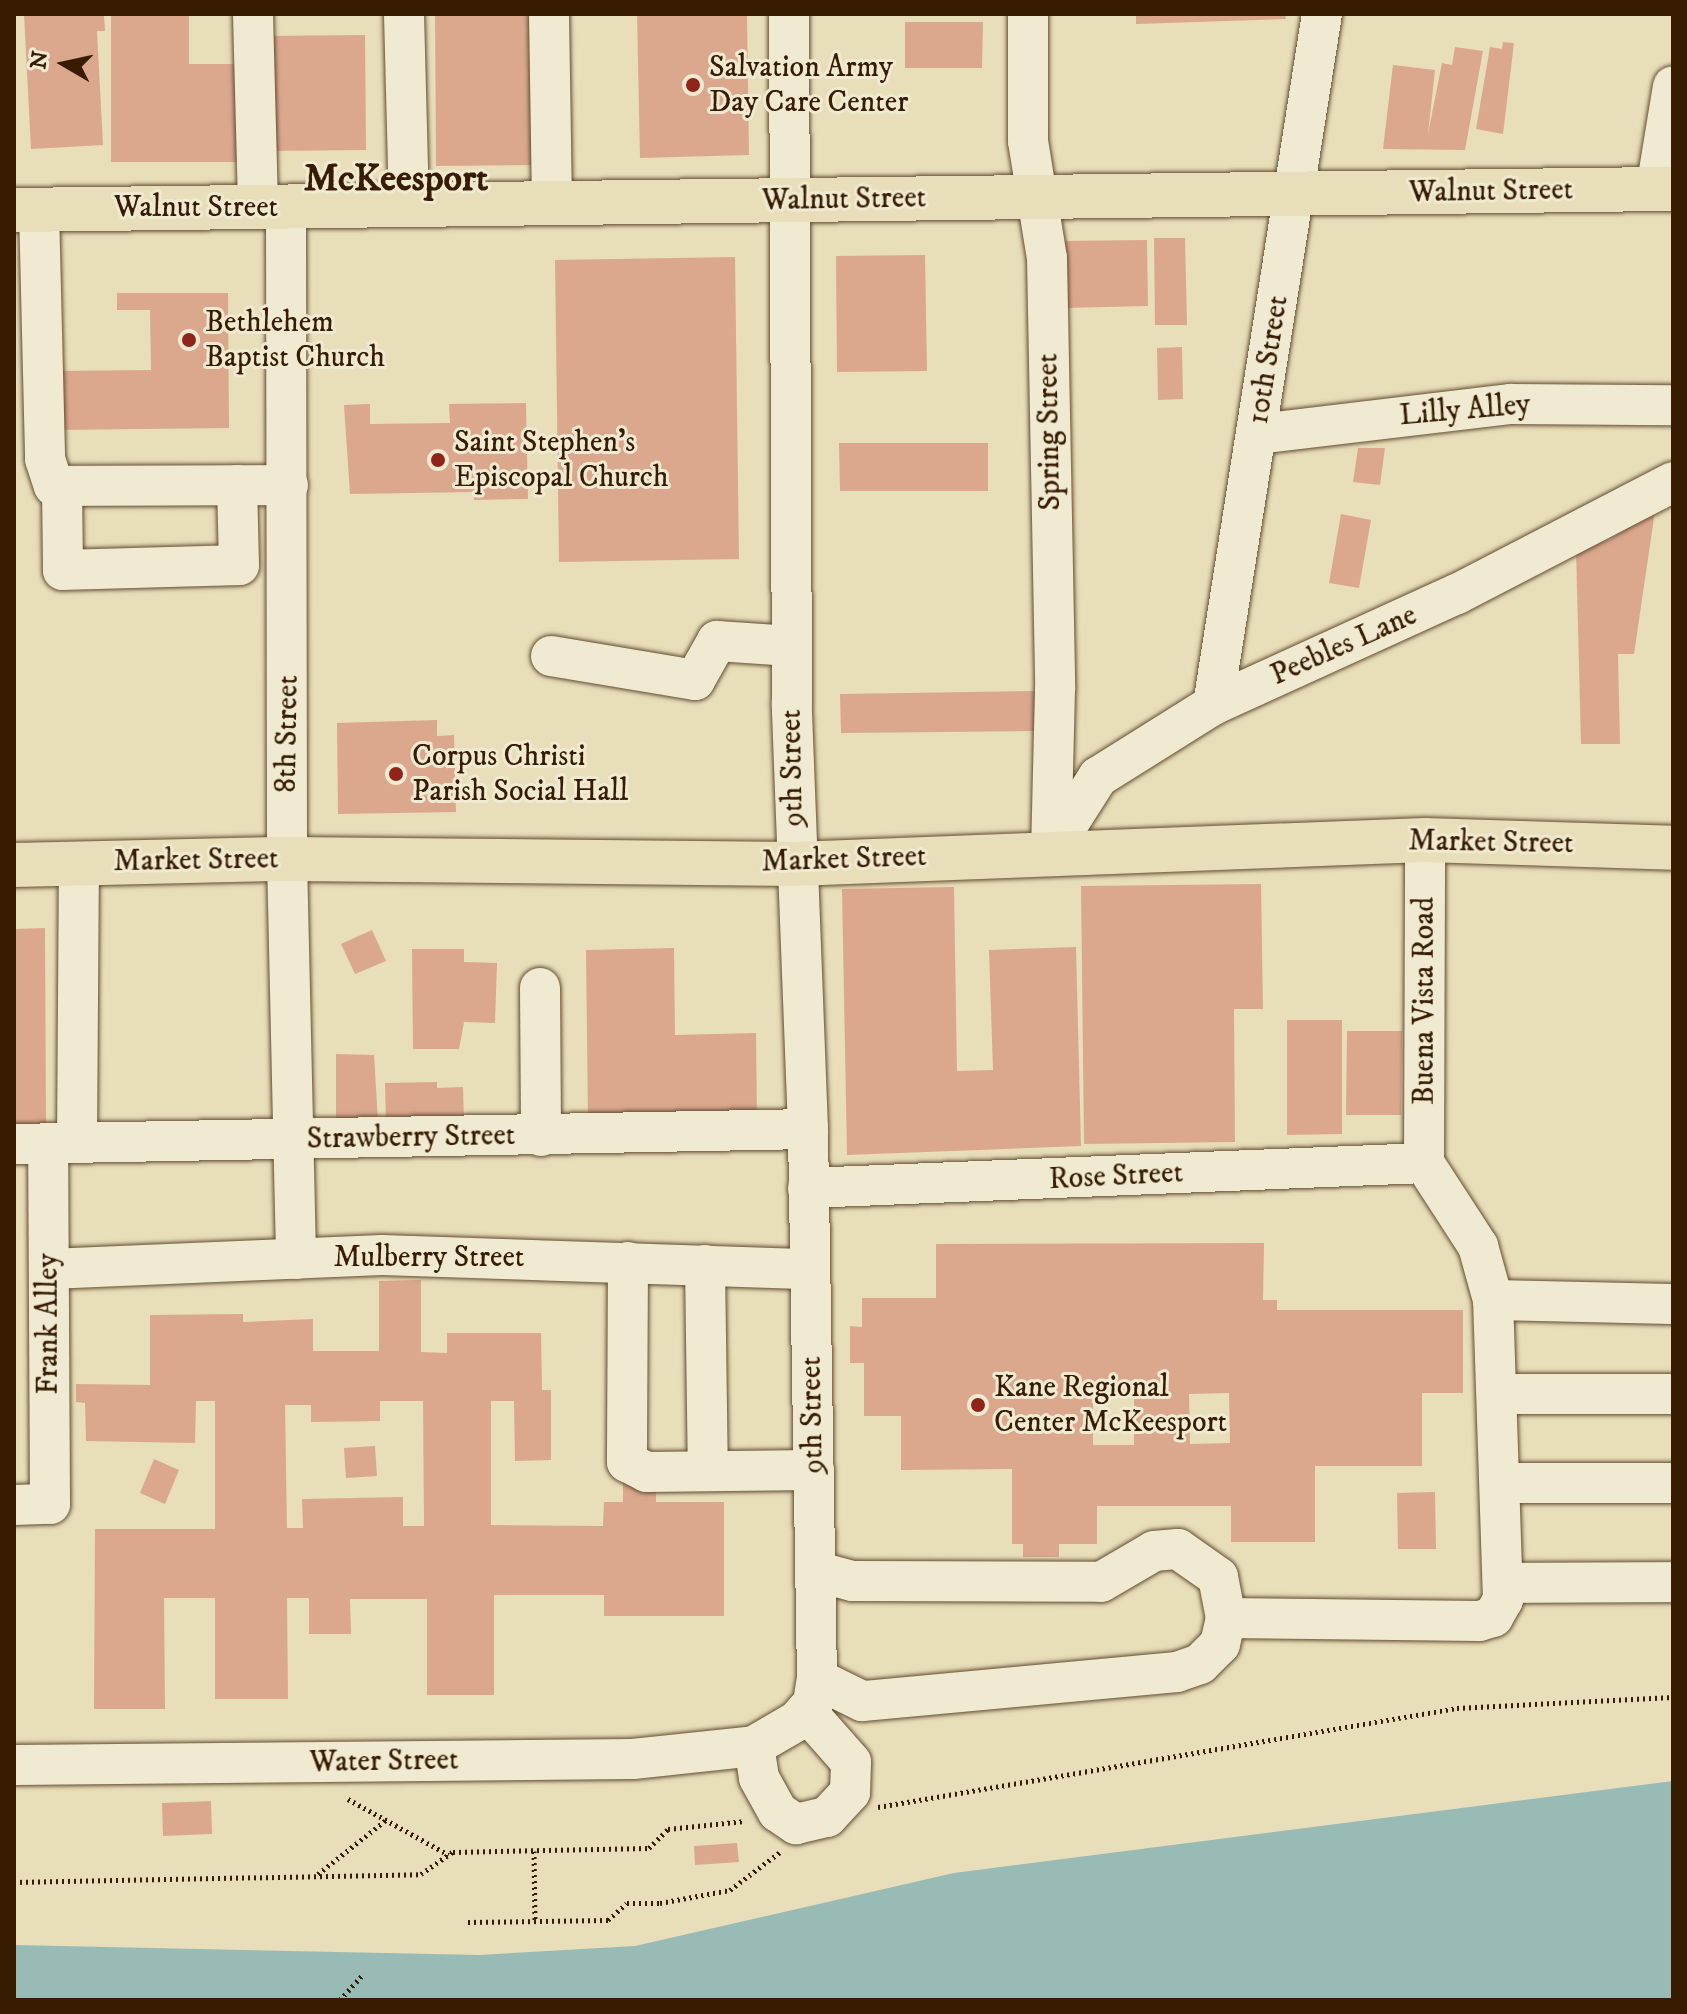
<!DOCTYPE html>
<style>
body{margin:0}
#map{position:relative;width:1687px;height:2014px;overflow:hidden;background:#e8deb9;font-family:"IM FELL DW Pica",serif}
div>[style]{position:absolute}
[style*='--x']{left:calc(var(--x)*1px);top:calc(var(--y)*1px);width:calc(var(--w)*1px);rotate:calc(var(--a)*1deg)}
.water>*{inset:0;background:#98bbb5}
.building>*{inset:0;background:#dba88e}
.path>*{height:5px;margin-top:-2.5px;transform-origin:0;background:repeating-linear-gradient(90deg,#371c01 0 2px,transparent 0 6px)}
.roads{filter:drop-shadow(0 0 2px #634c2f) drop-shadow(0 0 2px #634c2f)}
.minor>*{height:40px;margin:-20px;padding:0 20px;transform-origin:20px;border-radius:20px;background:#f0ead2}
.major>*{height:44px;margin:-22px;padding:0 22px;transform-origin:22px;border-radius:22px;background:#e8deb9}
.dots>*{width:22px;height:22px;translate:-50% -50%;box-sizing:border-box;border:4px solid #f0ead2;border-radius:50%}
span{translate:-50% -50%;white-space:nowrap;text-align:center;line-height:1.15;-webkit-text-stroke:6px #f0ead2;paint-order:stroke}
.poi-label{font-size:30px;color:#371c01}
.left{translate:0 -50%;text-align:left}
.street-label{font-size:30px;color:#371c01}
.district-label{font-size:38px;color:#371c01;font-weight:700}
.frame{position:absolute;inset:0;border:16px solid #371c01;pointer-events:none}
.north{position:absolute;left:24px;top:24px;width:80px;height:80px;-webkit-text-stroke:6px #f0ead2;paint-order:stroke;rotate:279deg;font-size:22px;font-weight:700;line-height:32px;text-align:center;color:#371c01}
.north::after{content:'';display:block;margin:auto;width:28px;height:36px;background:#371c01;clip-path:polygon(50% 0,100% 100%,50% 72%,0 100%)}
</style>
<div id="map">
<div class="water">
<div style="clip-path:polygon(1673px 1781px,1673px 2000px,14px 2000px,14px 1945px,479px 1955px,635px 1946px,954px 1873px)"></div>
</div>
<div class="building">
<div style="clip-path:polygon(24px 14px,104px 14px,105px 31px,97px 31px,103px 145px,31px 149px)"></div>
<div style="clip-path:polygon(111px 14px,189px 14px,189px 64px,238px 64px,239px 162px,111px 162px)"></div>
<div style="clip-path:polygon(435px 14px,535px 14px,536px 165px,436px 166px)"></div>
<div style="clip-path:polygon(637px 14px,747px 14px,749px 155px,640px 158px)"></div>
<div style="clip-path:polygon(1136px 14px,1285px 14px,1286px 19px,1136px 24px)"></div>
<div style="clip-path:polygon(905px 22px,983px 22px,982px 68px,905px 68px)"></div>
<div style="clip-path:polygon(365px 35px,366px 150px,267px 151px,265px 36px)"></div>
<div style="clip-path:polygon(1503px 42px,1514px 43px,1503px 134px,1476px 129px,1490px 47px,1502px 49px)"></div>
<div style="clip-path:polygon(1455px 47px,1483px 51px,1465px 150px,1383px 149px,1393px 65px,1435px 70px,1428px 134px,1442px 63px,1452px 65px)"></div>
<div style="clip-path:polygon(1154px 238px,1185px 238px,1187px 325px,1155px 325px)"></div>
<div style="clip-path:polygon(1147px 240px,1148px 306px,1065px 308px,1064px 241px)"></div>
<div style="clip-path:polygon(925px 255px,927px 371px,837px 372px,836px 256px)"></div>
<div style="clip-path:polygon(735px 257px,739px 559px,559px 562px,555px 260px)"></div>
<div style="clip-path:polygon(117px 293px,228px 293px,229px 428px,56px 430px,55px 371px,151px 370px,150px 310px,117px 310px)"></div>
<div style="clip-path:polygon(1182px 347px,1183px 399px,1158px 400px,1157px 348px)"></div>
<div style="clip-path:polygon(526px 403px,528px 499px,474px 500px,475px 492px,350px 494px,344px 405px,370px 404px,370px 424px,450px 423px,449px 404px)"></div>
<div style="clip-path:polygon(839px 443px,988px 443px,988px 491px,840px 491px)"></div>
<div style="clip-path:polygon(1358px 448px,1385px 448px,1380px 485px,1353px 482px)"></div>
<div style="clip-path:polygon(1655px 511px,1634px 654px,1618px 654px,1620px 744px,1581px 744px,1576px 550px,1609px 540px)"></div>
<div style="clip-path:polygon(1341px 514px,1371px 520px,1359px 588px,1329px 583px)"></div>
<div style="clip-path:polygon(1035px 691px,1036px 731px,841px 733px,840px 694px)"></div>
<div style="clip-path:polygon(437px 720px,437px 736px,454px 735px,456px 812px,338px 814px,337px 723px)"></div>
<div style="clip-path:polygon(1261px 884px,1263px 1009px,1234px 1009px,1235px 1142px,1084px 1144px,1081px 886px)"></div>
<div style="clip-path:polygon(954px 887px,957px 1071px,993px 1070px,989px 950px,1076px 947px,1081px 1146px,847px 1155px,842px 889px)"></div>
<div style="clip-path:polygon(45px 928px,46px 1129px,14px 1129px,14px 929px)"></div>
<div style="clip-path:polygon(372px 930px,386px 961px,355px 974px,341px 944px)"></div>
<div style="clip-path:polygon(674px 948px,675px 1035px,756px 1033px,757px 1119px,588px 1121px,586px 950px)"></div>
<div style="clip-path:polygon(412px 949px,464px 949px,464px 962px,497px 963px,495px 1023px,464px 1022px,459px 1049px,413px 1049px)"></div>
<div style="clip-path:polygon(1287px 1020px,1342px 1020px,1342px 1134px,1287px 1135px)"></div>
<div style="clip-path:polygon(1347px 1031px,1402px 1031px,1401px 1115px,1346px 1115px)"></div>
<div style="clip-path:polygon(336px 1054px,374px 1055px,378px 1121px,336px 1120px)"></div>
<div style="clip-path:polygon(437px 1082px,437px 1088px,463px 1087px,464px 1121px,386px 1123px,385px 1083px)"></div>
<div style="clip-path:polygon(evenodd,1264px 1243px,1263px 1300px,1277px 1300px,1277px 1310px,1463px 1310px,1463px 1393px,1422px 1393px,1422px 1466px,1315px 1466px,1315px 1542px,1231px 1542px,1231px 1506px,1097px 1506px,1097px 1544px,1059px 1544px,1059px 1557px,1023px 1557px,1023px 1544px,1012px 1544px,1012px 1469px,901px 1470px,901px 1416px,864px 1416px,864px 1363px,850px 1363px,850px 1326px,862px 1327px,862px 1298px,936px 1298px,936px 1244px,1264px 1243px,1229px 1393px,1230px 1443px,1190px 1444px,1189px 1394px,1229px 1393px,1264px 1243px,1134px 1394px,1134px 1445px,1093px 1445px,1093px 1395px,1134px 1394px)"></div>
<div style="clip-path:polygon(evenodd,421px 1280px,421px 1352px,447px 1353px,447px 1333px,541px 1333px,542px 1390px,551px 1390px,551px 1460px,515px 1461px,514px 1401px,491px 1401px,491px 1525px,603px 1526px,604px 1502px,623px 1502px,623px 1483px,656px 1483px,656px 1502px,724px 1502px,724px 1616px,604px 1616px,604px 1595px,494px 1595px,494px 1695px,427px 1695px,427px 1599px,350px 1599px,351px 1634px,309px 1634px,309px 1598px,287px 1598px,288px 1699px,215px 1699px,215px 1598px,164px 1598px,165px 1709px,94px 1709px,95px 1529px,215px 1529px,215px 1401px,196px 1401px,195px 1443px,86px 1441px,85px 1403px,76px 1402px,76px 1384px,150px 1385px,150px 1315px,243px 1314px,243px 1322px,313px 1319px,313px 1351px,379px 1351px,379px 1281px,421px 1280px,380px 1401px,423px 1401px,424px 1526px,403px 1526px,403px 1497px,302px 1499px,303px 1528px,287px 1528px,285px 1405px,311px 1405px,311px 1422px,380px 1421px,380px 1401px)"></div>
<div style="clip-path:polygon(375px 1446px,377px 1476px,346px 1478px,344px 1448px)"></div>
<div style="clip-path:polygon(154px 1459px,179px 1470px,165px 1504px,140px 1493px)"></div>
<div style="clip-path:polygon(1435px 1492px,1436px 1549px,1398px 1549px,1397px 1493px)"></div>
<div style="clip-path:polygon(211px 1801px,212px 1834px,163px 1836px,162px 1803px)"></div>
<div style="clip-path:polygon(737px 1843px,739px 1862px,695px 1865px,694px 1846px)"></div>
</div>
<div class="path">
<div style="--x:348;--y:1799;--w:115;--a:29"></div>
<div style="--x:878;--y:1807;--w:587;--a:-9.7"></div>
<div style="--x:1457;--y:1708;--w:216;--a:-2.9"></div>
<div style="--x:534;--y:1851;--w:70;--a:89.2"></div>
<div style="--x:318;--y:1874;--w:87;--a:-38.5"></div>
<div style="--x:14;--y:1882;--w:407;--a:-1.1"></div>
<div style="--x:421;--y:1874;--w:39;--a:-35"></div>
<div style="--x:453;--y:1852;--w:196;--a:-1.2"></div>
<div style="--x:649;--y:1848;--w:27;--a:-45"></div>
<div style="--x:668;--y:1829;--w:77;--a:-5.9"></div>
<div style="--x:468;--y:1922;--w:140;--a:-0.8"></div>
<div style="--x:608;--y:1920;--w:25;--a:-42"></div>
<div style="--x:627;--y:1903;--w:33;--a:0"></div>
<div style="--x:660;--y:1903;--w:71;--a:-10.5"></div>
<div style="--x:730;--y:1890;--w:63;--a:-37.2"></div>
<div style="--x:340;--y:2000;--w:36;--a:-48"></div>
</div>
<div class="roads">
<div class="minor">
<div style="--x:253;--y:14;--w:194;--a:88.5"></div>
<div style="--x:404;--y:14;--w:192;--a:88.5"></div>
<div style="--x:549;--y:14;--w:190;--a:89.1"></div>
<div style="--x:1028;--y:14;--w:127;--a:90"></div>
<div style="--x:1028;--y:141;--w:119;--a:80.8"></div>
<div style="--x:1047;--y:258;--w:431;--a:88.9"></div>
<div style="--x:1055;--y:689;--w:162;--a:91.4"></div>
<div style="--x:1656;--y:189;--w:104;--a:-80.6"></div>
<div style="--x:286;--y:208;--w:651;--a:89.91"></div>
<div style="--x:287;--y:859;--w:400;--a:88.7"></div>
<div style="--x:39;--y:209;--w:250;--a:88.6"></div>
<div style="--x:45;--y:459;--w:28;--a:72"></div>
<div style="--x:54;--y:486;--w:234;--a:-0.2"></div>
<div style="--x:1258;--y:434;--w:255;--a:-6.8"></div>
<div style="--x:1511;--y:404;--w:162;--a:0.4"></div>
<div style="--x:62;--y:486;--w:84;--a:89.3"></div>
<div style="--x:63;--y:570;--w:176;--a:-1.6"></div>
<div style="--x:239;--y:565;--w:80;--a:-91.4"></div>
<div style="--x:551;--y:656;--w:146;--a:9.5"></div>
<div style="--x:695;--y:680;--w:45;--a:-60.6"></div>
<div style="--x:717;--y:641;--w:74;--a:3.9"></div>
<div style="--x:1213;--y:705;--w:700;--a:-81.04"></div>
<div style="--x:1051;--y:851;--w:88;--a:-57.6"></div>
<div style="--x:1098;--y:777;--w:136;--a:-32.1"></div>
<div style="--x:1213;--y:705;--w:268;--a:-24.5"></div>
<div style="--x:1457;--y:594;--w:243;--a:-27.4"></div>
<div style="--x:540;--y:988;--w:148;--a:89.6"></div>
<div style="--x:77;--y:1143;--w:279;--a:-89.6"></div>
<div style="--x:14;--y:1144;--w:794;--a:-1.08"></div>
<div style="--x:1424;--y:1163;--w:323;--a:-89.8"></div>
<div style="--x:808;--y:1188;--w:617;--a:-2.32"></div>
<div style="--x:628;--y:1262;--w:200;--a:90.3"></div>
<div style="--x:627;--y:1462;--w:22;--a:27"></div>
<div style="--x:647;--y:1472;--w:167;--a:-0.7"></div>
<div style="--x:705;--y:1265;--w:206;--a:89.2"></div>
<div style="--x:49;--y:1269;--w:333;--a:-2.4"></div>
<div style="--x:382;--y:1255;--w:428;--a:1.9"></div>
<div style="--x:1493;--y:1300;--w:180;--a:1.3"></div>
<div style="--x:1499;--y:1394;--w:174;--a:0"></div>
<div style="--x:1502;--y:1483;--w:171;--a:0"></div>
<div style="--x:14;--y:1505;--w:36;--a:-2"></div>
<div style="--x:50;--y:1504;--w:360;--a:-90.3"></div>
<div style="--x:815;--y:1571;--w:39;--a:15"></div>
<div style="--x:853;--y:1581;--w:248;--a:0.2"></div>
<div style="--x:1101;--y:1582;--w:61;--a:-30.3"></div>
<div style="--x:1154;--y:1551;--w:24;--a:-5"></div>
<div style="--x:1178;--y:1549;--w:49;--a:35"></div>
<div style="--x:1218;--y:1577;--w:42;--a:79"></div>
<div style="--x:1226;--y:1618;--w:27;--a:103"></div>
<div style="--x:1220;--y:1644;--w:28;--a:135"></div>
<div style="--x:1200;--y:1664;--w:24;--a:161"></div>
<div style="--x:1177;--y:1672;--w:316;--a:174.7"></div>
<div style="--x:862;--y:1701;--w:50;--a:-153.9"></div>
<div style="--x:1504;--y:1583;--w:169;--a:-0.3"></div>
<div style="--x:1226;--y:1618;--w:253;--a:0.7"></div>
<div style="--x:1479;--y:1621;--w:15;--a:-16"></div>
<div style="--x:1493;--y:1617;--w:20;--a:-60"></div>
<div style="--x:1503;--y:1600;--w:300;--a:-91.9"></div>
<div style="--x:1493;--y:1300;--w:56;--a:-105.5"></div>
<div style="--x:1478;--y:1246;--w:99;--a:-123"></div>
<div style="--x:754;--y:1746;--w:32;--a:81"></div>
<div style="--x:759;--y:1778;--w:39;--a:61"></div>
<div style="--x:778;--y:1812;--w:22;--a:34"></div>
<div style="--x:796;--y:1824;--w:32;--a:-13"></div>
<div style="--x:827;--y:1817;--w:34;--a:-47"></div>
<div style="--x:850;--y:1792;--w:30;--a:-88"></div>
<div style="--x:851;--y:1762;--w:68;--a:-131.4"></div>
<div style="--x:14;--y:1765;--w:619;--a:-0.56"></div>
<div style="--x:633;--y:1759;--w:122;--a:-6.1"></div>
<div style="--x:754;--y:1746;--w:50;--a:-30.2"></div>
<div style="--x:797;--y:1721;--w:24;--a:-48"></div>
<div style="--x:813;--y:1703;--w:24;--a:-81"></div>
<div style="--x:817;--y:1679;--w:550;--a:-90.94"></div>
<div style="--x:808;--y:1129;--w:426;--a:-92.2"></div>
<div style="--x:792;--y:703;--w:689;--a:-90.25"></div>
</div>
<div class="major">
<div style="--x:14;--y:210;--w:1659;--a:-0.73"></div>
<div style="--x:14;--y:865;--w:273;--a:-1.3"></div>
<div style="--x:287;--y:859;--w:508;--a:0.56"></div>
<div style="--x:795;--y:864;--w:630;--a:-2.18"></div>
<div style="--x:1425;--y:840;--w:248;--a:1.8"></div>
</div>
</div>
<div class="dots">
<div style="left:693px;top:85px;background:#8f2418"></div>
<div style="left:189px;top:340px;background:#8f2418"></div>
<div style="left:438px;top:460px;background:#8f2418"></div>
<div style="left:396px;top:774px;background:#8f2418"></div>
<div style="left:978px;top:1405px;background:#8f2418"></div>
</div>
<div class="poi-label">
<span class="left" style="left:709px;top:85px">Salvation Army<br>Day Care Center</span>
<span class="left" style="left:205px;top:340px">Bethlehem<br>Baptist Church</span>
<span class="left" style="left:454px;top:460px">Saint Stephen's<br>Episcopal Church</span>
<span class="left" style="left:412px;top:774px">Corpus Christi<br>Parish Social Hall</span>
<span class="left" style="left:994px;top:1405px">Kane Regional<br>Center McKeesport</span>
</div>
<div class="street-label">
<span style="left:1491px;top:192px;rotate:-1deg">Walnut Street</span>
<span style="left:844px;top:200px;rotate:-1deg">Walnut Street</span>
<span style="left:196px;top:208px">Walnut Street</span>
<span style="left:1269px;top:360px;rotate:-81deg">10th Street</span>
<span style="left:1465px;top:411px;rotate:-5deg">Lilly Alley</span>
<span style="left:1050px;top:432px;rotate:-91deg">Spring Street</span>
<span style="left:1344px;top:646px;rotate:-24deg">Peebles Lane</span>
<span style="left:288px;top:734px;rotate:-89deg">8th Street</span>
<span style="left:793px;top:768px;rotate:-91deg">9th Street</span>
<span style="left:1491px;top:843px;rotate:1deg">Market Street</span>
<span style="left:844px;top:860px;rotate:-2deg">Market Street</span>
<span style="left:196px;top:861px;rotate:-1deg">Market Street</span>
<span style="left:1425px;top:1001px;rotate:-90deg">Buena Vista Road</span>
<span style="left:411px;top:1138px;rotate:-1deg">Strawberry Street</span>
<span style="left:1116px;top:1177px;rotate:-3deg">Rose Street</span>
<span style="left:429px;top:1258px">Mulberry Street</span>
<span style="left:49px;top:1324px;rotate:-90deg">Frank Alley</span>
<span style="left:813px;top:1415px;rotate:-91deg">9th Street</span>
<span style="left:384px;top:1762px;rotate:-1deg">Water Street</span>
</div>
<div class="district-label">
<span style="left:396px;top:180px">McKeesport</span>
</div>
<div class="frame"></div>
<div class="north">N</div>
</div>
